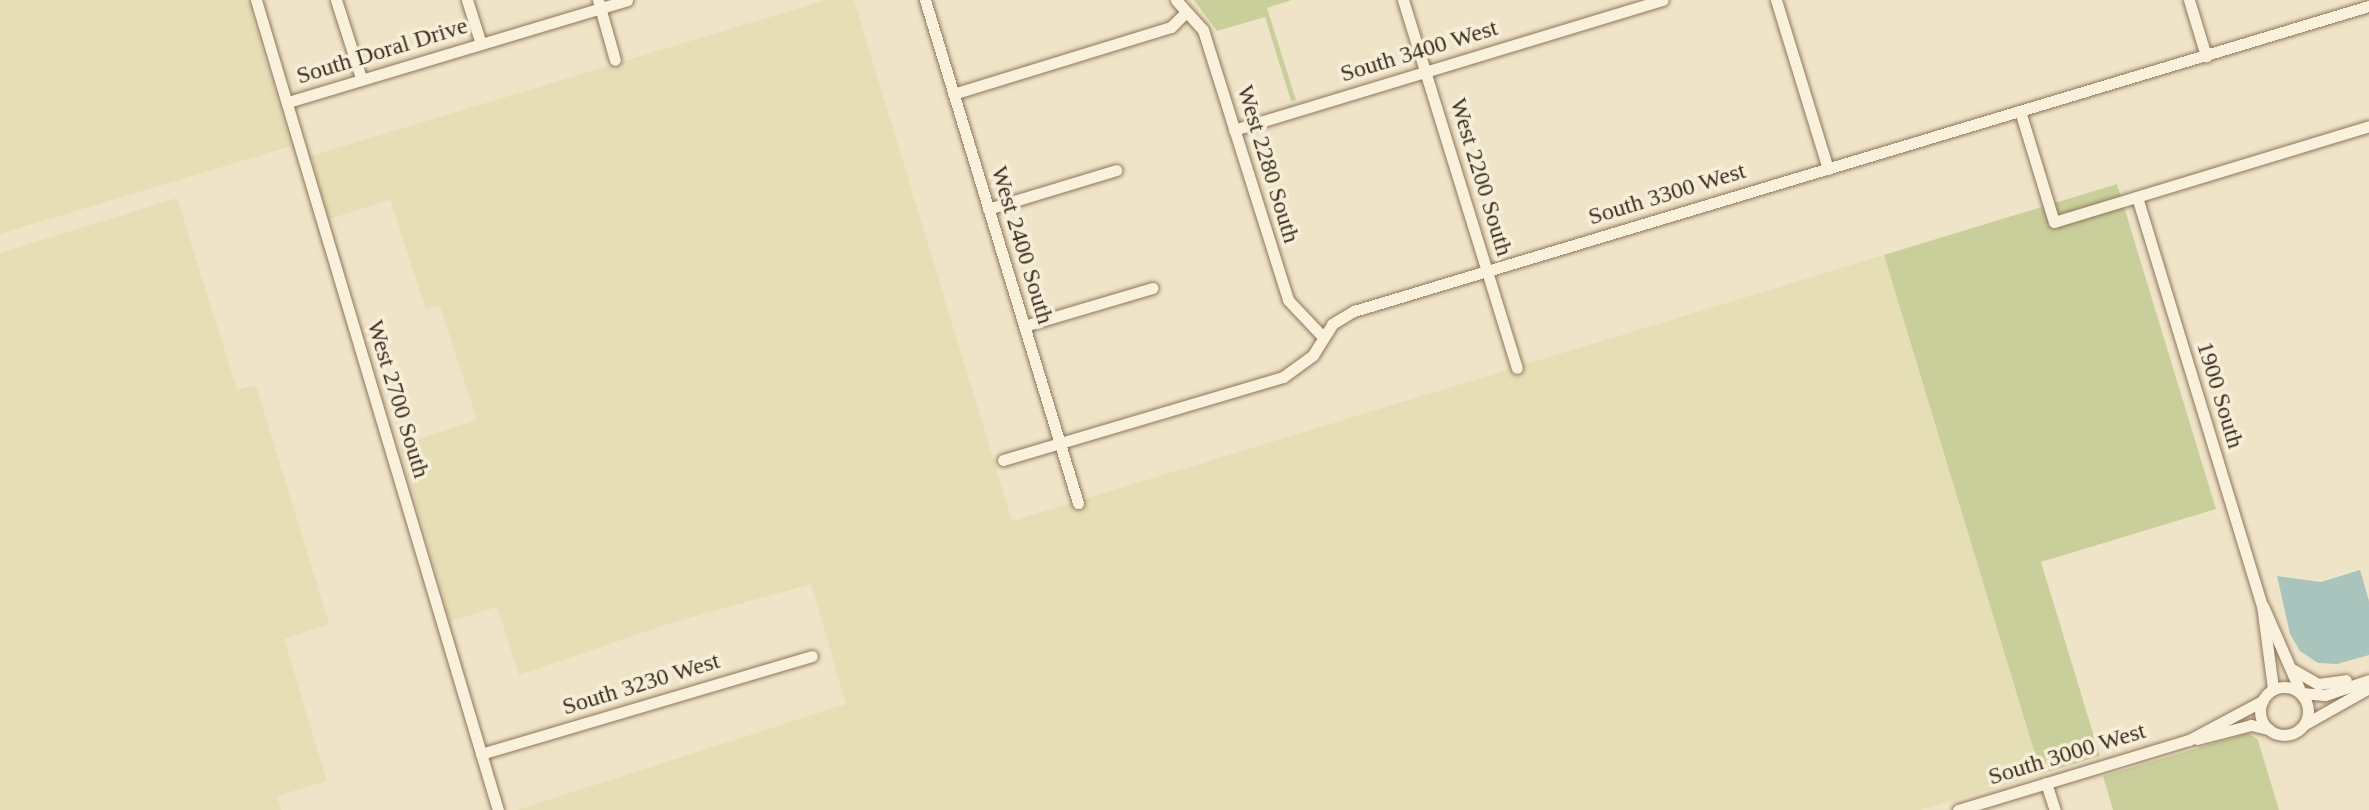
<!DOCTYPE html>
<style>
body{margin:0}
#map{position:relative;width:2369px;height:810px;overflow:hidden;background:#f0e4c8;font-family:"Times New Roman",serif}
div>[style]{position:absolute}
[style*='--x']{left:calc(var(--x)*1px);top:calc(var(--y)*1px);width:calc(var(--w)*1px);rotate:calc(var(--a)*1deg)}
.farmland>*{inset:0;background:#e6deb5}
.green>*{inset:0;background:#c9cf9b}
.water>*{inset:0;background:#a9c4bc}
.roads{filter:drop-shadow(0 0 2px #8d765c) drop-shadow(0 0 2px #8d765c)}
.minor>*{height:11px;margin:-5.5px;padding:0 5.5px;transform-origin:5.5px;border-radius:5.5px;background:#faf1dc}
.minor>.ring{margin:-5.5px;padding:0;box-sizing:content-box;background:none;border:11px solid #faf1dc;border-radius:50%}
span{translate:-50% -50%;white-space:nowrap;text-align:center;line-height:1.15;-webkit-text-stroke:7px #f7eed8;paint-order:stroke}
.street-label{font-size:24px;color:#3d2e20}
</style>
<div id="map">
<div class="farmland">
<div style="clip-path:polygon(0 0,247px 0,291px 146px,0 234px)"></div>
<div style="clip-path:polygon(826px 0,854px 0,1012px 521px,1884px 255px,2041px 774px,1921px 810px,517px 810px,846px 704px,811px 584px,671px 623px,519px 675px,497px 607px,450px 621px,400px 445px,477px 420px,440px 306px,426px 309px,390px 200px,329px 219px,311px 156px)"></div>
<div style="clip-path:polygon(177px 198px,237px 390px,256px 385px,329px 624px,284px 639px,327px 781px,277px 796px,281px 810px,0 810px,0 253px)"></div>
</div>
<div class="green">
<div style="clip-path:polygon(1194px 0,1292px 0,1267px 8px,1296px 100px,1291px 101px,1265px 17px,1217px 31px)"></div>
<div style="clip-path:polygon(2117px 184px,2216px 509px,2041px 562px,2100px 756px,2041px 774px,1884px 255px)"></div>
<div style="clip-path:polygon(2249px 733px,2258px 740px,2279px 810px,2113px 810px,2103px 776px)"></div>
</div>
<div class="water">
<div style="clip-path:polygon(2360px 570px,2369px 601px,2369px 655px,2337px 664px,2318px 663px,2300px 651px,2290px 634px,2277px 576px,2321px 582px)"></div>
</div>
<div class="roads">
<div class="minor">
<div style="--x:256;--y:0;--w:845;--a:73.37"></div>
<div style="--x:336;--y:0;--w:82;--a:72.2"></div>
<div style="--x:467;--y:0;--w:46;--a:72.3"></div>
<div style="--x:598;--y:0;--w:62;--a:74.2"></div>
<div style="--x:925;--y:0;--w:526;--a:73.08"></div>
<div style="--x:1176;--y:0;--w:40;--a:48"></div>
<div style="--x:1203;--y:30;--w:283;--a:72.5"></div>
<div style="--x:1288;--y:300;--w:51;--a:46.6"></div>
<div style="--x:1403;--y:0;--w:385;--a:72.8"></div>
<div style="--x:1776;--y:0;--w:177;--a:72.9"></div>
<div style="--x:2189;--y:0;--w:59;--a:73.1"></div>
<div style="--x:953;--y:94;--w:228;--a:-17.1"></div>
<div style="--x:1171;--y:27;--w:21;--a:-45"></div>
<div style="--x:288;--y:102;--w:354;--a:-16.7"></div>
<div style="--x:2020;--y:111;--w:116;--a:73"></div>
<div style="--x:2054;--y:222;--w:329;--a:-16.9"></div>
<div style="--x:1234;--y:130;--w:448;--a:-16.9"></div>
<div style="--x:2137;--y:197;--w:427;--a:73"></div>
<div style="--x:2262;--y:605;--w:85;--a:82.5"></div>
<div style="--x:988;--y:209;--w:134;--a:-16.9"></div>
<div style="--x:1024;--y:326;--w:134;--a:-16.5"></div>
<div style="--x:1003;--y:460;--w:292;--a:-16.5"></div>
<div style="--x:1283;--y:377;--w:37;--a:-36"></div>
<div style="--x:1313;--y:355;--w:36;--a:-58"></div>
<div style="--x:1332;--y:324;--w:26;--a:-31"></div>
<div style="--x:1354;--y:311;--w:1060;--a:-16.73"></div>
<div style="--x:2263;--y:606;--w:95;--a:66.4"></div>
<div style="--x:2301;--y:693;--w:24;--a:5"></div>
<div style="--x:2325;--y:695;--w:46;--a:-18.8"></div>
<div style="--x:2292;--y:669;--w:30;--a:30"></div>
<div style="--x:2318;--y:684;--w:28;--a:-8"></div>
<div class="ring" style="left:2260px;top:687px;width:37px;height:37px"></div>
<div style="--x:2305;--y:724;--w:73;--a:-29.4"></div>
<div style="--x:2197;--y:739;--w:56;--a:-14.5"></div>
<div style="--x:2251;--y:725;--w:18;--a:13"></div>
<div style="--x:481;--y:754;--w:345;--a:-16.5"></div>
<div style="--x:2046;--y:783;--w:28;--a:72"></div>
<div style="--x:1958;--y:810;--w:241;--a:-16.9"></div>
<div style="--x:2189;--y:740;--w:83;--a:-28.1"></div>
</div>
</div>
<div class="street-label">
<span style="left:382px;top:51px;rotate:-17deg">South Doral Drive</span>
<span style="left:1419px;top:51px;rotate:-17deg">South 3400 West</span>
<span style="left:1268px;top:164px;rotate:73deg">West 2280 South</span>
<span style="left:1481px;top:177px;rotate:73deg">West 2200 South</span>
<span style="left:1667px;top:194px;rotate:-17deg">South 3300 West</span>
<span style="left:1022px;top:245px;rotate:73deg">West 2400 South</span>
<span style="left:2220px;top:395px;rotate:73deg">1900 South</span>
<span style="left:398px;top:399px;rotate:73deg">West 2700 South</span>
<span style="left:641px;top:684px;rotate:-17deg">South 3230 West</span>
<span style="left:2067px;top:754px;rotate:-17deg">South 3000 West</span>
</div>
</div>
